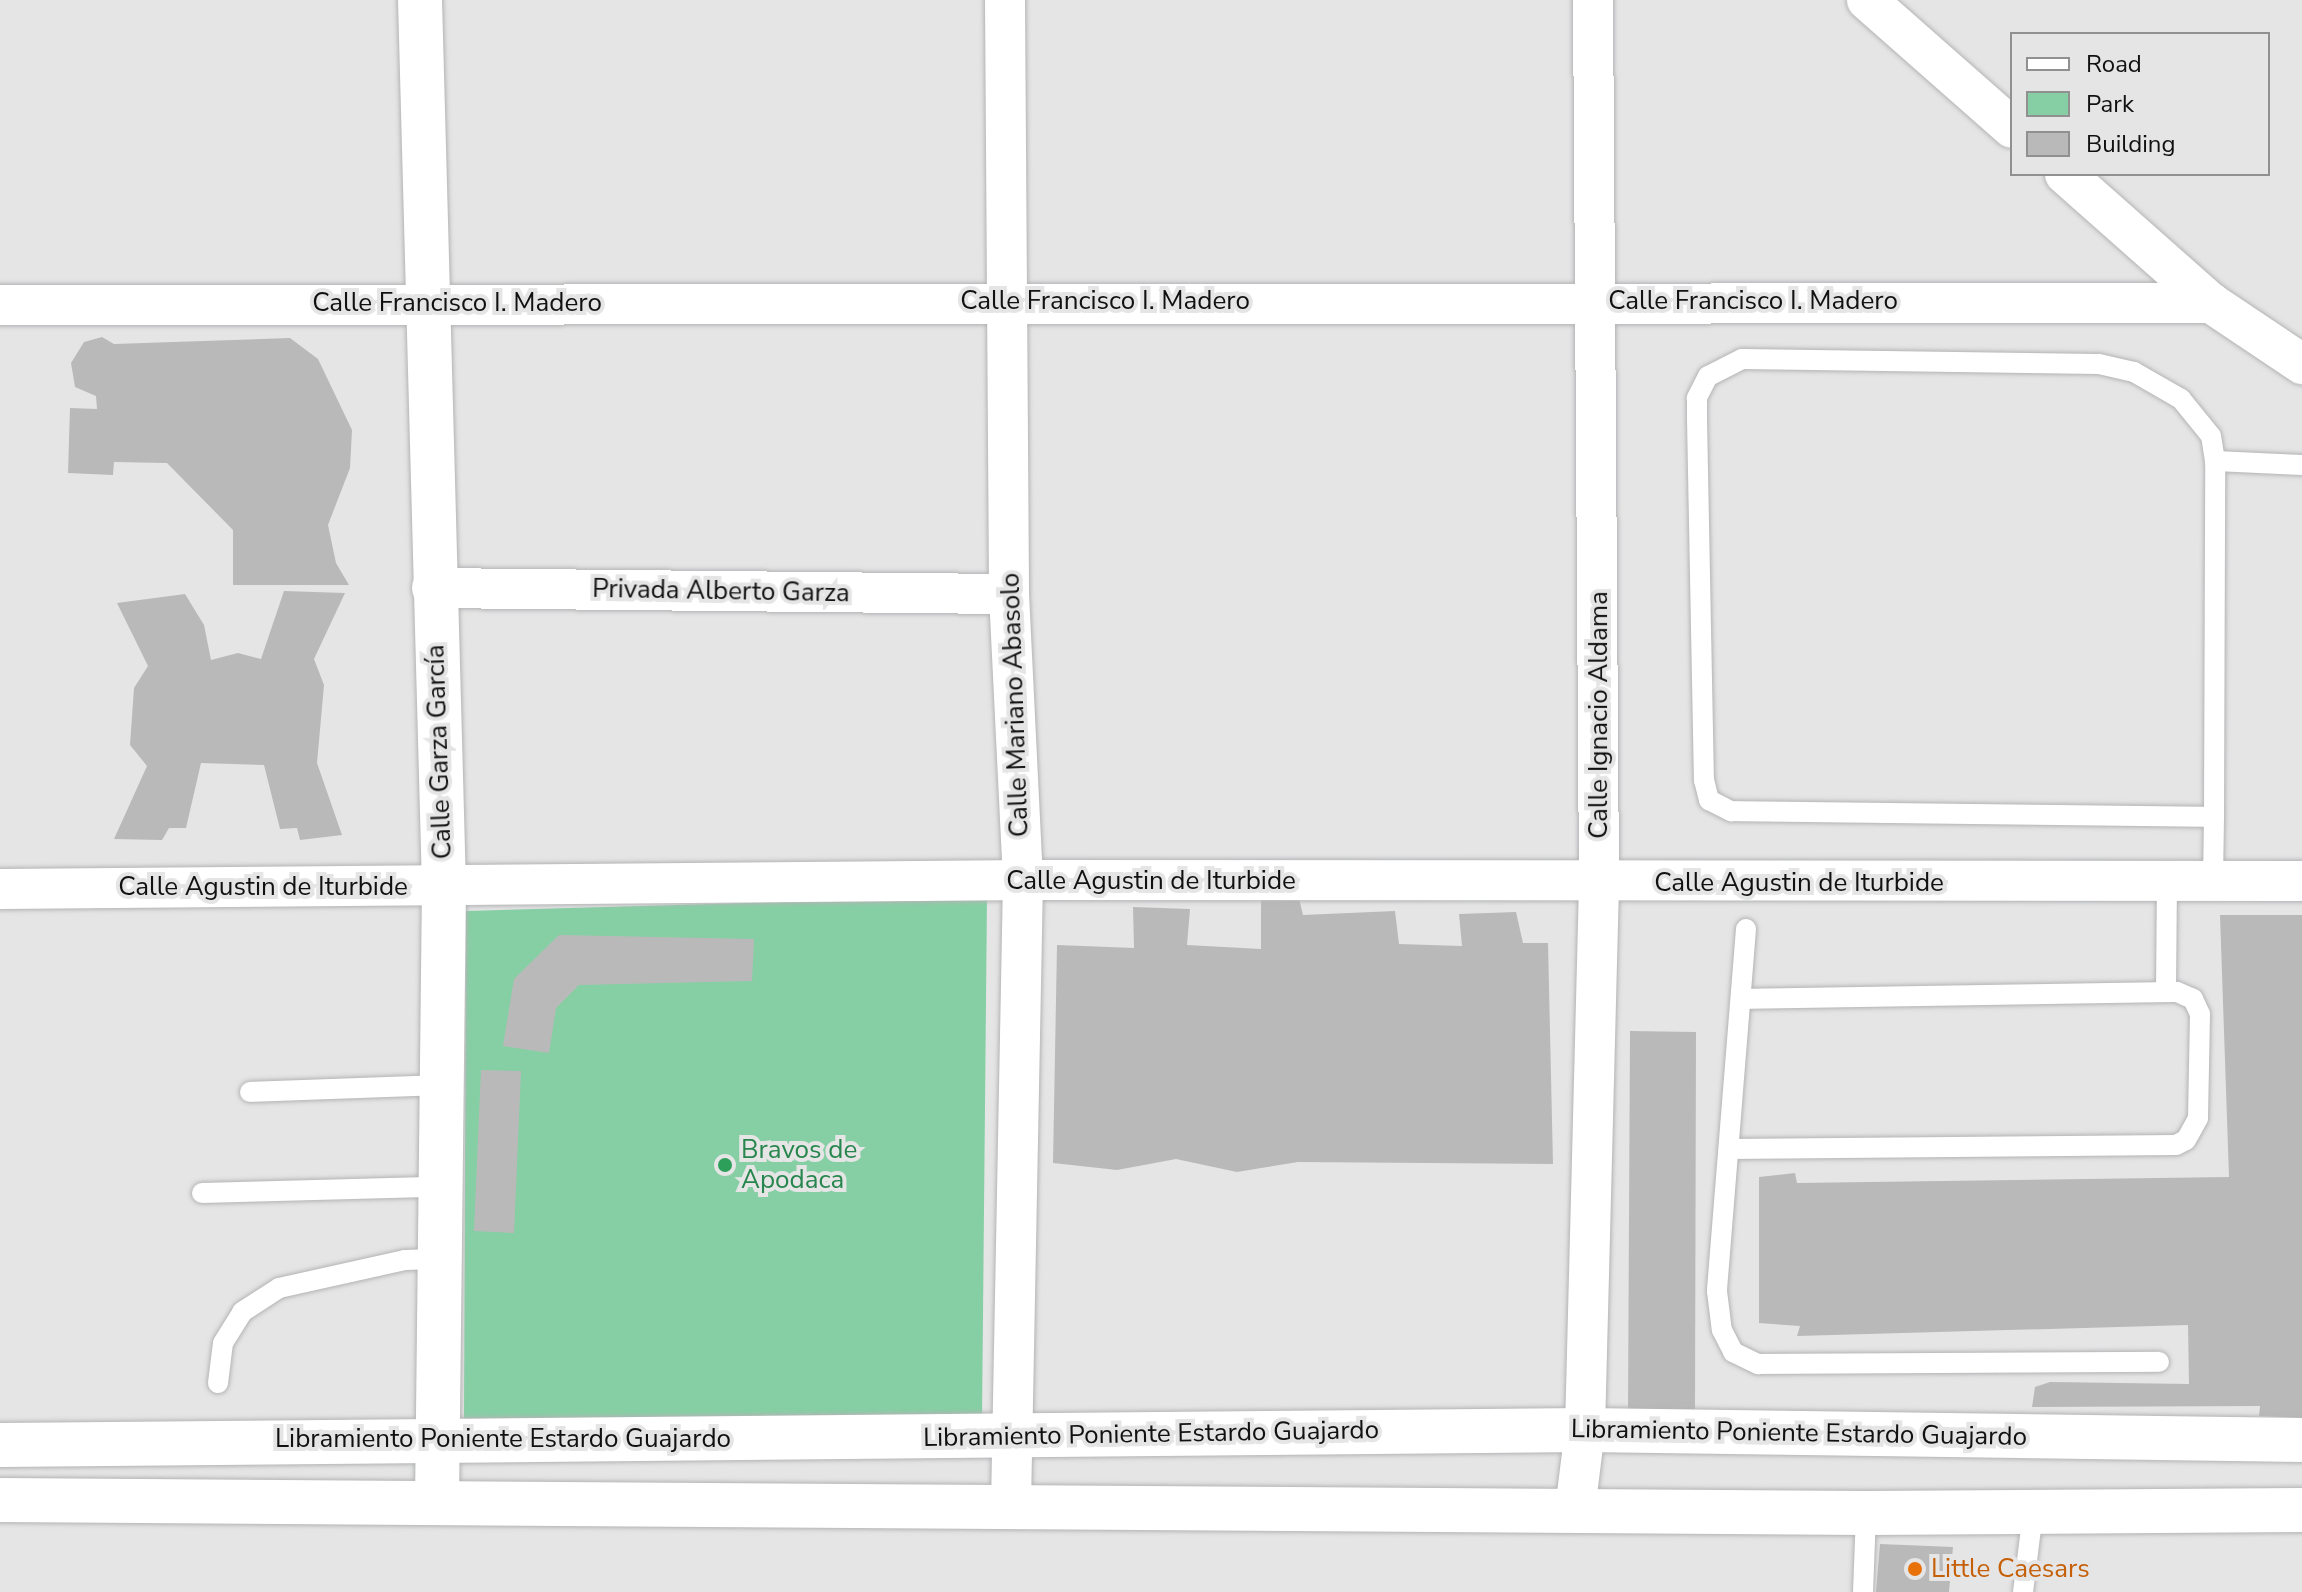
<!DOCTYPE html>
<meta charset="utf-8">
<style>
body{margin:0}
#map{position:relative;width:2302px;height:1592px;overflow:hidden;background:#e5e5e6;font-family:"Nunito Sans",sans-serif}
div>[style]{position:absolute}
[style*='--x']{left:calc(var(--x)*1px);top:calc(var(--y)*1px);width:calc(var(--w)*1px);rotate:calc(var(--a)*1deg)}
.green>*{inset:0;background:#86cfa4}
.building>*{inset:0;background:#bab9b9}
.roads{filter:drop-shadow(0 0 2px #b3b4b5) drop-shadow(0 0 2px #b3b4b5)}
.service>*{height:20px;margin:-10px;padding:0 10px;transform-origin:10px;border-radius:10px;background:#fff}
.minor>*{height:40px;margin:-20px;padding:0 20px;transform-origin:20px;border-radius:20px;background:#fff}
.tertiary>*{height:44px;margin:-22px;padding:0 22px;transform-origin:22px;border-radius:22px;background:#fff}
.dots>*{width:22px;height:22px;translate:-50% -50%;box-sizing:border-box;border:4px solid #e5e5e6;border-radius:50%}
span{translate:-50% -50%;white-space:nowrap;text-align:center;line-height:1.15;-webkit-text-stroke:8px #e5e5e6;paint-order:stroke}
.street-label{font-size:26px;color:#111112}
.leisure-label{font-size:26px;color:#27864d}
.left{translate:0 -50%;text-align:left}
.food-label{font-size:26px;color:#c56008}
.legend{position:absolute;left:2010px;top:32px;width:260px;height:144px;box-sizing:border-box;background:#e5e5e6;border:2px solid #909091;margin:0;padding:10px 14px;list-style:none;font-size:24px;color:#111112}
.legend li{display:flex;align-items:center;gap:16px;height:40px}
.legend b{width:40px;border:2px solid #909091}
</style>
<div id="map">
<div class="green">
<div style="clip-path:polygon(987px 896px,982px 1420px,464px 1420px,466px 911px)"></div>
</div>
<div class="building">
<div style="clip-path:polygon(102px 337px,114px 344px,290px 338px,318px 359px,352px 430px,350px 468px,328px 525px,336px 563px,349px 585px,233px 585px,233px 530px,167px 463px,114px 462px,113px 475px,68px 473px,70px 408px,97px 409px,96px 396px,75px 387px,71px 363px,84px 342px)"></div>
<div style="clip-path:polygon(284px 591px,345px 593px,314px 659px,324px 685px,317px 763px,342px 835px,300px 840px,297px 828px,280px 829px,264px 765px,201px 763px,186px 828px,169px 828px,162px 840px,114px 839px,147px 766px,130px 745px,134px 688px,148px 666px,117px 603px,185px 594px,204px 625px,211px 660px,238px 653px,261px 659px)"></div>
<div style="clip-path:polygon(1299px 898px,1303px 915px,1395px 911px,1399px 944px,1462px 946px,1459px 914px,1516px 912px,1523px 943px,1548px 943px,1553px 1164px,1298px 1162px,1237px 1172px,1176px 1159px,1117px 1170px,1053px 1163px,1057px 945px,1134px 948px,1133px 907px,1190px 909px,1187px 945px,1261px 949px,1261px 899px)"></div>
<div style="clip-path:polygon(2220px 915px,2302px 915px,2302px 1418px,2259px 1416px,2260px 1406px,2032px 1407px,2035px 1387px,2050px 1382px,2189px 1384px,2188px 1325px,1797px 1336px,1800px 1326px,1759px 1323px,1759px 1177px,1795px 1173px,1797px 1183px,2229px 1177px)"></div>
<div style="clip-path:polygon(559px 935px,754px 939px,752px 981px,579px 985px,556px 1008px,549px 1053px,503px 1046px,514px 979px)"></div>
<div style="clip-path:polygon(1630px 1031px,1696px 1032px,1695px 1410px,1628px 1410px)"></div>
<div style="clip-path:polygon(481px 1070px,521px 1071px,514px 1233px,474px 1231px)"></div>
<div style="clip-path:polygon(1880px 1544px,1953px 1547px,1949px 1592px,1876px 1592px)"></div>
</div>
<div class="roads">
<div class="service">
<div style="--x:2215;--y:461;--w:87;--a:2.6"></div>
<div style="--x:2213;--y:881;--w:64;--a:-89.1"></div>
<div style="--x:2214;--y:817;--w:356;--a:-89.8"></div>
<div style="--x:2215;--y:461;--w:25;--a:-99"></div>
<div style="--x:2211;--y:436;--w:48;--a:-129"></div>
<div style="--x:2181;--y:399;--w:54;--a:-150.1"></div>
<div style="--x:2134;--y:372;--w:37;--a:-167"></div>
<div style="--x:2098;--y:364;--w:356;--a:-179.2"></div>
<div style="--x:1742;--y:359;--w:38;--a:153"></div>
<div style="--x:1708;--y:376;--w:25;--a:117"></div>
<div style="--x:1697;--y:398;--w:21;--a:90"></div>
<div style="--x:1697;--y:419;--w:361;--a:88.9"></div>
<div style="--x:1704;--y:780;--w:21;--a:76"></div>
<div style="--x:1709;--y:800;--w:25;--a:27"></div>
<div style="--x:1731;--y:811;--w:483;--a:0.7"></div>
<div style="--x:1746;--y:929;--w:363;--a:94.6"></div>
<div style="--x:1717;--y:1291;--w:39;--a:83"></div>
<div style="--x:1722;--y:1330;--w:25;--a:63"></div>
<div style="--x:1733;--y:1352;--w:28;--a:26"></div>
<div style="--x:1758;--y:1364;--w:401;--a:-0.3"></div>
<div style="--x:2166;--y:992;--w:110;--a:-89.5"></div>
<div style="--x:250;--y:1092;--w:190;--a:-2.1"></div>
<div style="--x:1729;--y:1149;--w:447;--a:-0.5"></div>
<div style="--x:2176;--y:1145;--w:11;--a:-27"></div>
<div style="--x:2186;--y:1140;--w:25;--a:-61"></div>
<div style="--x:2198;--y:1118;--w:104;--a:-88.9"></div>
<div style="--x:2200;--y:1014;--w:17;--a:-115"></div>
<div style="--x:2193;--y:999;--w:17;--a:-156"></div>
<div style="--x:2177;--y:992;--w:432;--a:179.1"></div>
<div style="--x:202;--y:1193;--w:235;--a:-1.5"></div>
<div style="--x:218;--y:1383;--w:40;--a:-82.9"></div>
<div style="--x:223;--y:1343;--w:36;--a:-58"></div>
<div style="--x:242;--y:1312;--w:44;--a:-33"></div>
<div style="--x:279;--y:1288;--w:129;--a:-12.5"></div>
<div style="--x:405;--y:1260;--w:35;--a:-2"></div>
<div style="--x:1863;--y:1592;--w:79;--a:-87.8"></div>
<div style="--x:2023;--y:1592;--w:80;--a:-82.8"></div>
</div>
<div class="minor">
<div style="--x:1005;--y:0;--w:594;--a:89.61"></div>
<div style="--x:1009;--y:594;--w:286;--a:87.2"></div>
<div style="--x:1023;--y:880;--w:627;--a:91.1"></div>
<div style="--x:1867;--y:0;--w:193;--a:41.4"></div>
<div style="--x:2065;--y:174;--w:195;--a:41.5"></div>
<div style="--x:2211;--y:303;--w:110;--a:33.8"></div>
<div style="--x:0;--y:305;--w:2211;--a:-0.05"></div>
<div style="--x:432;--y:588;--w:577;--a:0.6"></div>
<div style="--x:0;--y:889;--w:1023;--a:-0.5"></div>
<div style="--x:1023;--y:880;--w:1279;--a:0.04"></div>
<div style="--x:1575;--y:1510;--w:81;--a:-82.9"></div>
<div style="--x:1585;--y:1430;--w:547;--a:-88.53"></div>
<div style="--x:1599;--y:883;--w:883;--a:-90.39"></div>
</div>
<div class="tertiary">
<div style="--x:420;--y:0;--w:886;--a:88.45"></div>
<div style="--x:444;--y:886;--w:617;--a:90.65"></div>
<div style="--x:0;--y:1445;--w:1585;--a:-0.54"></div>
<div style="--x:1585;--y:1430;--w:717;--a:0.8"></div>
<div style="--x:0;--y:1500;--w:1866;--a:0.4"></div>
<div style="--x:1866;--y:1513;--w:436;--a:-0.4"></div>
</div>
</div>
<div class="dots">
<div style="left:725px;top:1165px;background:#2e9e5b"></div>
<div style="left:1915px;top:1569px;background:#e8710a"></div>
</div>
<div class="street-label">
<span style="left:1105px;top:301px">Calle Francisco I. Madero</span>
<span style="left:1753px;top:301px">Calle Francisco I. Madero</span>
<span style="left:457px;top:303px">Calle Francisco I. Madero</span>
<span style="left:721px;top:591px;rotate:1deg">Privada Alberto Garza</span>
<span style="left:1015px;top:705px;rotate:-92deg">Calle Mariano Abasolo</span>
<span style="left:1599px;top:715px;rotate:-90deg">Calle Ignacio Aldama</span>
<span style="left:439px;top:752px;rotate:-92deg">Calle Garza García</span>
<span style="left:1151px;top:881px">Calle Agustin de Iturbide</span>
<span style="left:1799px;top:883px">Calle Agustin de Iturbide</span>
<span style="left:263px;top:887px">Calle Agustin de Iturbide</span>
<span style="left:1799px;top:1433px;rotate:1deg">Libramiento Poniente Estardo Guajardo</span>
<span style="left:1151px;top:1434px;rotate:-1deg">Libramiento Poniente Estardo Guajardo</span>
<span style="left:503px;top:1439px">Libramiento Poniente Estardo Guajardo</span>
</div>
<div class="leisure-label">
<span class="left" style="left:741px;top:1165px">Bravos de<br>Apodaca</span>
</div>
<div class="food-label">
<span class="left" style="left:1931px;top:1569px">Little Caesars</span>
</div>
<ul class="legend">
<li><b style="height:10px;background:#fff"></b>Road</li>
<li><b style="height:22px;background:#86cfa4"></b>Park</li>
<li><b style="height:22px;background:#bab9b9"></b>Building</li>
</ul>
</div>
